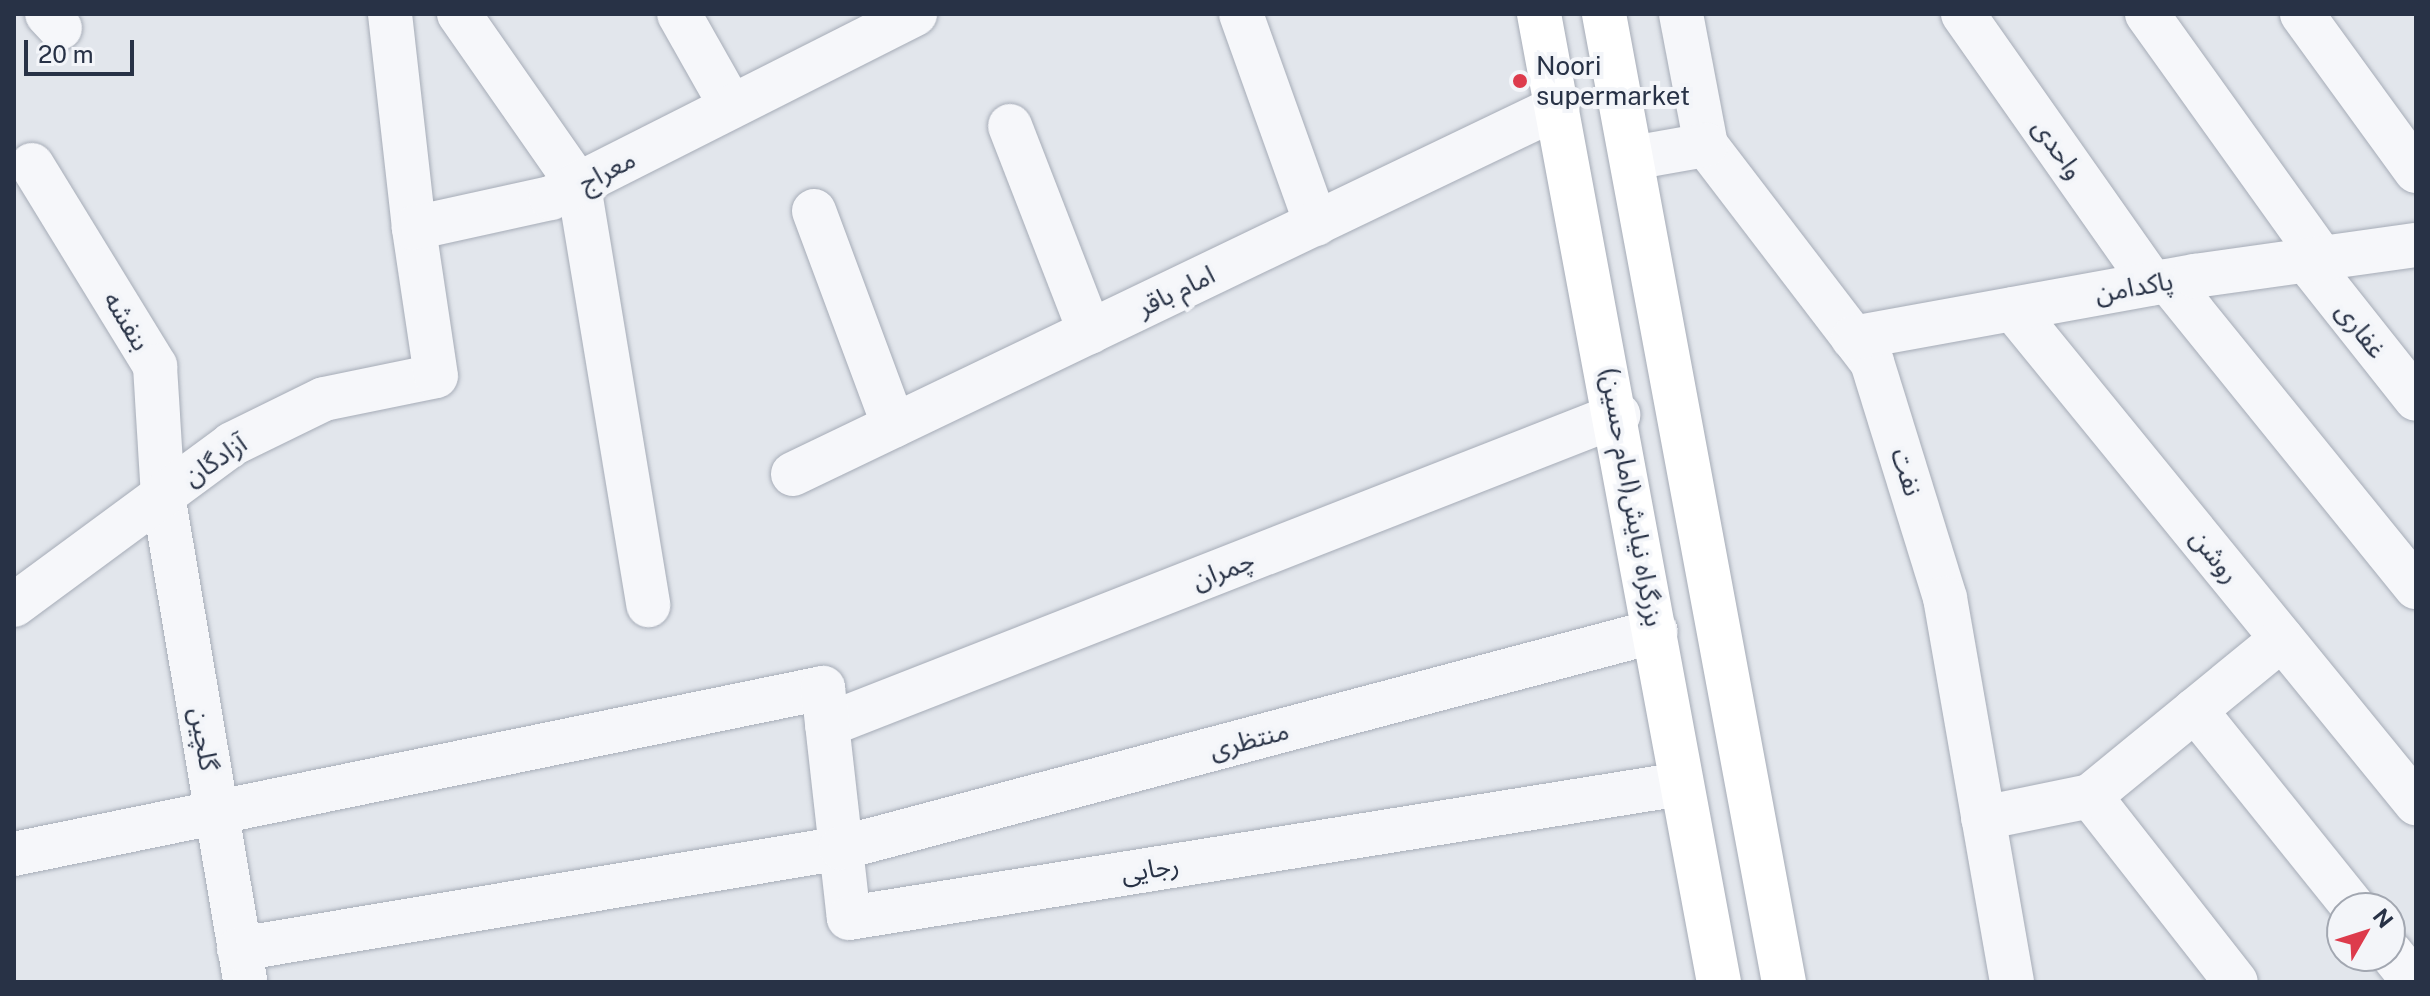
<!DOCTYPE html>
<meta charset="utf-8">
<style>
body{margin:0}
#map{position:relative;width:2430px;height:996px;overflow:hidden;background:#e2e6ec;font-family:"Public Sans","Noto Sans Arabic",sans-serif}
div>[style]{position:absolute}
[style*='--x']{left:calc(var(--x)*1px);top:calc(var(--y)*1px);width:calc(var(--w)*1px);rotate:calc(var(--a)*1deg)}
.roads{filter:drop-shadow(0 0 2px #a6acb7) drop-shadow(0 0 2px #a6acb7)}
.minor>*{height:44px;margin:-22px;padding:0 22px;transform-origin:22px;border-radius:22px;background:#f6f7fa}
.highway>*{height:44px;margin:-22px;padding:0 22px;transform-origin:22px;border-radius:22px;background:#fff}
.dots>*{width:22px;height:22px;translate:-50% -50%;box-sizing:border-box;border:4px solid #f3f5f9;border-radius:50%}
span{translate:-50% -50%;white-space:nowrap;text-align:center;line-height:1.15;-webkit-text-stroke:8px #f3f5f9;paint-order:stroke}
.poi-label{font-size:26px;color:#283246}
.left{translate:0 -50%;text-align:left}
.street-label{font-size:26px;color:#283246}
.frame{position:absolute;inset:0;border:16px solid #283246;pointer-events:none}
.north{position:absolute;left:2326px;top:892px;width:80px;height:80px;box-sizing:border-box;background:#f3f5f9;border:2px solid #a2a7b1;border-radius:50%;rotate:51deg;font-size:22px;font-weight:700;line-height:32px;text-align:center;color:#283246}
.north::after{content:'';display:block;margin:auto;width:28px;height:36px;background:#dd3b4c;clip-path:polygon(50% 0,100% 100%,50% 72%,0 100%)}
.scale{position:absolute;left:24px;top:40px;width:110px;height:36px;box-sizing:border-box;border:4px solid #283246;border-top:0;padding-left:10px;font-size:24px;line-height:28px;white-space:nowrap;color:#283246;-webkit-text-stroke:6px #f3f5f9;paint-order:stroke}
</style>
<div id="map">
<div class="roads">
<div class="minor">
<div style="--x:47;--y:14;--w:19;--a:47"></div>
<div style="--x:390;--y:14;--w:215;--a:83.6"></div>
<div style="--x:459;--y:14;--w:210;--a:55.1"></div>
<div style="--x:579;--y:186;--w:425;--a:80.6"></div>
<div style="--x:679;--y:14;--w:103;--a:60.5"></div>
<div style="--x:1241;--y:14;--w:223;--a:70.3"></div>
<div style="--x:1681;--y:14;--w:133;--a:79.2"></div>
<div style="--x:1706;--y:145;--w:273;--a:52.6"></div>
<div style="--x:1872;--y:362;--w:247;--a:72.8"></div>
<div style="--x:1945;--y:598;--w:390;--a:80.1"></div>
<div style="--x:1963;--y:14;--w:329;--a:54.9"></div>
<div style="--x:2147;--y:14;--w:300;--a:54.4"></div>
<div style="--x:2302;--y:14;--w:194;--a:54"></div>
<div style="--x:1010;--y:126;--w:221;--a:68.8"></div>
<div style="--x:1632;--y:158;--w:75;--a:-10"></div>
<div style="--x:32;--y:165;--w:236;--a:58.5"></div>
<div style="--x:155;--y:366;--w:129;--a:86.5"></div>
<div style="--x:163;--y:495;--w:494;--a:80.4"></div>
<div style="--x:814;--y:211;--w:229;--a:69.6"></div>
<div style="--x:2306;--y:260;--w:177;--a:51.6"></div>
<div style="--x:2168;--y:281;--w:394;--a:51"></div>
<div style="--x:2013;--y:309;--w:638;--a:50.79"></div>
<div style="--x:1853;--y:338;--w:348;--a:-10.3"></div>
<div style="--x:2195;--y:276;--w:223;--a:-8"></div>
<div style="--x:793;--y:474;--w:848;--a:-25.63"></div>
<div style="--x:14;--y:605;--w:271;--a:-36.4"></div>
<div style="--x:232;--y:444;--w:102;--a:-26.1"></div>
<div style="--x:324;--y:399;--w:114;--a:-11.6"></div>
<div style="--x:436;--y:376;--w:150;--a:-98.5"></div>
<div style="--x:414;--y:228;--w:140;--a:-12.4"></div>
<div style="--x:551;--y:198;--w:408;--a:-26.8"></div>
<div style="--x:2195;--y:710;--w:254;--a:51.2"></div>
<div style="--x:827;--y:725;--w:850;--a:-21.4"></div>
<div style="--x:2090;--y:796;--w:236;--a:51.9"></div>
<div style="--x:1983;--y:818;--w:109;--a:-11.6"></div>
<div style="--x:2090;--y:796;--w:248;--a:-39.3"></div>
<div style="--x:14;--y:854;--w:826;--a:-11.6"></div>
<div style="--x:823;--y:688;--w:231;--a:83.6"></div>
<div style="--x:849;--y:918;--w:843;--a:-9.15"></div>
<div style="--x:239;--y:949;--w:610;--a:-9.52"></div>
<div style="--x:841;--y:848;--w:843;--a:-14.91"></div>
<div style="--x:2390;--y:952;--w:38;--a:51"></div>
</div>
<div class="highway">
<div style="--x:1539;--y:14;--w:985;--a:79.47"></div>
<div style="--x:1604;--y:14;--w:985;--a:79.47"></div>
</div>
</div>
<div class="dots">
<div style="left:1520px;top:81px;background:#dd3b4c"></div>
</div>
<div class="poi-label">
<span class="left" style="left:1536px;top:81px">Noori<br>supermarket</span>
</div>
<div class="street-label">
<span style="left:2058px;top:149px;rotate:55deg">واحدی</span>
<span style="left:607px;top:171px;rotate:-28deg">معراج</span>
<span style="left:2134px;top:287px;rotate:-10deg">پاکدامن</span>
<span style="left:1176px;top:291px;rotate:-26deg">امام باقر</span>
<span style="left:127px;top:321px;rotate:59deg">بنفشه</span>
<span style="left:2361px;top:330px;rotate:52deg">غفاری</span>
<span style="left:215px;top:460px;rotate:-34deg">آزادگان</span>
<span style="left:1907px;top:472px;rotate:73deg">نفت</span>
<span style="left:1632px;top:497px;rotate:80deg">بزرگراه نیایش(امام حسین)</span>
<span style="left:2215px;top:556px;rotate:51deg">روشن</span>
<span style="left:1223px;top:570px;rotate:-21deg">چمران</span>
<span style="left:204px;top:739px;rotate:80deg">گلچین</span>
<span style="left:1249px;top:740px;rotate:-15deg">منتظری</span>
<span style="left:1150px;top:869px;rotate:-9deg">رجایی</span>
</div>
<div class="frame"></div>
<div class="north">N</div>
<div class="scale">20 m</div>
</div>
